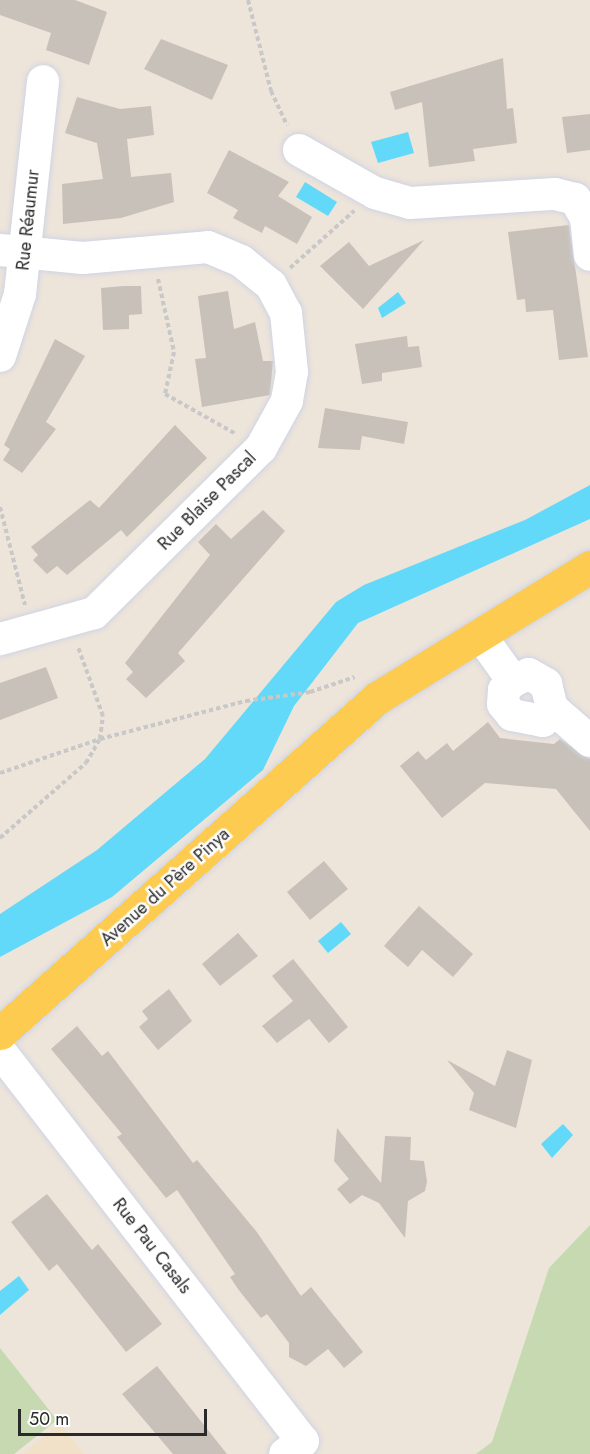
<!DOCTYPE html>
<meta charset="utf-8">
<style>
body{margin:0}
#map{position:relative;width:590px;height:1454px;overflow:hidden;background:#ede4da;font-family:Jost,sans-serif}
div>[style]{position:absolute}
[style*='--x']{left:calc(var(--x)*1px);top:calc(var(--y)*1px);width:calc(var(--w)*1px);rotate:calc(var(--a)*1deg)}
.education>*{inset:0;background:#f0e1c8}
.cemetery>*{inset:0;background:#c6d9b0}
.water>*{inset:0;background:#63d9f9}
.building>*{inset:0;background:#c8c1ba}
.path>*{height:4px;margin-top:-2px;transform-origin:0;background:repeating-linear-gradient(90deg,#c8c8c8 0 4.5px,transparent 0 7.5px)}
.roads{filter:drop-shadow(0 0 2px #cfd4e4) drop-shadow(0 0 2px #cfd4e4)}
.minor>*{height:32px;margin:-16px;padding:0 16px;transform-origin:16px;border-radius:16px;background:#fff}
.major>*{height:33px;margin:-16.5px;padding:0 16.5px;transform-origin:16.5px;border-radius:16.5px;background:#fccb50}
span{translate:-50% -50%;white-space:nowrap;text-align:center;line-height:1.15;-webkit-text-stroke:5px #fff;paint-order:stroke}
.street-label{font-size:18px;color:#2a2a2a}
.scale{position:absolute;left:18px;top:1409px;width:189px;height:27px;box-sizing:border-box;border:3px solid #2a2a2a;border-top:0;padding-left:8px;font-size:18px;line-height:21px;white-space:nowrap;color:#2a2a2a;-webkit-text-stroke:4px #fff;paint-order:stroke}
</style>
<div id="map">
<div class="education">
<div style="clip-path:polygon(60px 1424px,84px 1454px,22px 1454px)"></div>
</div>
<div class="cemetery">
<div style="clip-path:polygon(590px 1225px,590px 1454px,476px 1454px,492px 1442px,549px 1268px)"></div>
<div style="clip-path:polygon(0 1348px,57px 1420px,14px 1454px,0 1454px)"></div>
</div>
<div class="water">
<div style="clip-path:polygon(408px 132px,414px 153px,378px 163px,371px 142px)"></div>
<div style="clip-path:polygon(305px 182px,337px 202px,328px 216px,296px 197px)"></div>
<div style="clip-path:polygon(398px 292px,406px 303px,382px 318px,378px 308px)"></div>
<div style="clip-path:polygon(590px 485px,590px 519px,358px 623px,294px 706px,263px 770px,112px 897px,0 957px,0 914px,97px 850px,205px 759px,336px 602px,364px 585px,525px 520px)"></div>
<div style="clip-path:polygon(341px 922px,351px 934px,328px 953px,318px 941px)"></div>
<div style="clip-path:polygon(563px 1124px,573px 1135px,552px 1158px,541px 1144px)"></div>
<div style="clip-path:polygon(19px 1276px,29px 1290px,0 1315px,0 1291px)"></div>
</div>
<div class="building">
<div style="clip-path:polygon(0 0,75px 0,107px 12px,89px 65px,46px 50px,51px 33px,0 15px)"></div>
<div style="clip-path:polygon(161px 39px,228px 65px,212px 100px,144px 69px)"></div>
<div style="clip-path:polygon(503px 58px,507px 109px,513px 108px,517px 143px,473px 149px,475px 161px,429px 167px,422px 102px,395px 110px,390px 92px)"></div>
<div style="clip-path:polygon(77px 97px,120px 109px,151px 106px,154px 135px,127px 139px,131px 177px,171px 173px,174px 202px,121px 218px,63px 224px,62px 184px,103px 179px,97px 143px,65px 133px)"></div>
<div style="clip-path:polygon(590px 114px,590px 150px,567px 153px,562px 117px)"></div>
<div style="clip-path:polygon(229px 150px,289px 182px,278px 196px,312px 217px,297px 244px,265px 226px,262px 233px,233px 218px,238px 210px,207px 193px)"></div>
<div style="clip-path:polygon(569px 225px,588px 357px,559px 360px,553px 310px,526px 312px,525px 299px,517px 300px,508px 232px)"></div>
<div style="clip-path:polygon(424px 240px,363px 309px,320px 266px,349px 242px,369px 266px)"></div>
<div style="clip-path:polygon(123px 286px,141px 286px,142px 314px,129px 315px,129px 329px,103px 330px,101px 288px)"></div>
<div style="clip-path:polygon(228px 291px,234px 329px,255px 322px,263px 361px,273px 361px,270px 395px,202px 407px,195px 359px,206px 358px,198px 296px)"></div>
<div style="clip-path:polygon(407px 336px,408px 347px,419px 346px,422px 367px,382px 373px,382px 381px,362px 384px,355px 344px)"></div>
<div style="clip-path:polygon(55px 339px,85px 356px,46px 422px,56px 429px,22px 473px,3px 460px,10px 449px,4px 445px)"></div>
<div style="clip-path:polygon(325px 408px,408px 422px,404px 444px,362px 436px,360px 450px,318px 448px)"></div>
<div style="clip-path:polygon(175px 425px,207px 458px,127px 537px,121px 530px,67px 575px,57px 566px,47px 574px,33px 560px,38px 555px,31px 547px,90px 500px,99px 508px)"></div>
<div style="clip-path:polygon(263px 510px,285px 531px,178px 653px,185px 661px,146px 698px,126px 679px,133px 672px,125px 663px,210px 555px,198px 542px,216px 524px,231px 539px)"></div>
<div style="clip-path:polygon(46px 667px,58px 698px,0 720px,0 683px)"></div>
<div style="clip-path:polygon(488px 722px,500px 738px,554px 744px,560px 739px,590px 759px,590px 831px,556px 789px,485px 783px,442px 818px,400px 766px,418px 751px,426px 760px,447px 743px,453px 751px)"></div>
<div style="clip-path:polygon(324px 861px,348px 889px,310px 920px,287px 892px)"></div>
<div style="clip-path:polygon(419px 906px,473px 954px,453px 977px,422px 950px,408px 967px,384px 946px)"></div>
<div style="clip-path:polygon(238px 933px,258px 956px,220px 986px,202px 964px)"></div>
<div style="clip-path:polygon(293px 959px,348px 1027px,329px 1043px,309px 1019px,277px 1043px,262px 1026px,293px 1001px,272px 976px)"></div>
<div style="clip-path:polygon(169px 989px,192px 1021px,158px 1050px,139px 1027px,148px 1019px,142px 1011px)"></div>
<div style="clip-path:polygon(77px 1026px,102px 1056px,108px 1051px,193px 1163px,197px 1160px,256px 1231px,301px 1296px,311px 1287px,363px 1352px,344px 1368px,328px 1349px,306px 1366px,289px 1357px,289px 1343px,267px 1314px,261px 1318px,238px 1289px,230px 1277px,235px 1274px,177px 1190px,166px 1198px,117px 1137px,122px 1134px,51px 1049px)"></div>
<div style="clip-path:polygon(507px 1050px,532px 1060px,516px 1128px,469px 1110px,474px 1093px,447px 1060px,495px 1086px)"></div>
<div style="clip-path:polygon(337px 1128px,381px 1183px,385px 1136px,411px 1137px,410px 1160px,424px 1161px,427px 1182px,425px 1191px,408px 1201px,405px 1238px,379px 1203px,362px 1195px,350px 1204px,337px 1189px,349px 1179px,334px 1161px)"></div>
<div style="clip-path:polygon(47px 1194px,92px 1250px,98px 1244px,162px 1324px,126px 1352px,57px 1264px,49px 1271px,11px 1222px)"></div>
<div style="clip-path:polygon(157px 1366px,227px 1454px,173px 1454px,122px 1394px)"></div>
</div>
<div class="path">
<div style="--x:248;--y:0;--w:94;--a:75.8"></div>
<div style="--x:271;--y:91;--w:38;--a:65"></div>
<div style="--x:290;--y:268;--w:86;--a:-41.7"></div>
<div style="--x:158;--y:279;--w:75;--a:77.6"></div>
<div style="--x:174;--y:352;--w:43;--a:102.1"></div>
<div style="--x:165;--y:394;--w:81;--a:29.4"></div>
<div style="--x:0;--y:507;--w:101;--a:75.7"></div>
<div style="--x:0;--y:773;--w:106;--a:-18.8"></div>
<div style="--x:100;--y:739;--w:151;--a:-14.6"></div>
<div style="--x:246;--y:701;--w:65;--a:-8"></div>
<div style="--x:310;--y:692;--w:47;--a:-18.4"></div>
<div style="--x:0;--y:838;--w:114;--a:-41.1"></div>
<div style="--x:86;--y:763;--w:28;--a:-60"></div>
<div style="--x:100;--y:739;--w:23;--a:-83"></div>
<div style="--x:103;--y:716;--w:73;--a:-109.9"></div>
</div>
<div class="roads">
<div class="minor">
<div style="--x:299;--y:150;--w:87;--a:29.5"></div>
<div style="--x:375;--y:193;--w:36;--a:16"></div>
<div style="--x:410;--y:203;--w:145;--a:-3.6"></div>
<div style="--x:555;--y:194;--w:21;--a:14"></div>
<div style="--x:575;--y:199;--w:22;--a:60"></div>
<div style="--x:586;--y:218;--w:37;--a:84"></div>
<div style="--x:0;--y:250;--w:83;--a:5.5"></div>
<div style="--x:83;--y:258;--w:125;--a:-5"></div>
<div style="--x:208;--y:247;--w:36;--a:23"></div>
<div style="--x:241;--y:261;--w:38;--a:39"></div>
<div style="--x:271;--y:285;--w:32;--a:62"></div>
<div style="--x:286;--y:313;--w:59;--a:84.2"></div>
<div style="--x:292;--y:372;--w:29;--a:100"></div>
<div style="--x:287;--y:401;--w:54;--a:119"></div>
<div style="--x:261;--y:448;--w:235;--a:135.3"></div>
<div style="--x:94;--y:613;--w:98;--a:164.5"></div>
<div style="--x:0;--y:356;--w:65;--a:-72.1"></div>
<div style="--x:20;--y:294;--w:214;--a:-83.8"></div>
<div style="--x:480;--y:635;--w:57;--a:54.3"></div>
<div style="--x:513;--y:681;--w:17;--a:-24"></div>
<div style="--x:529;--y:674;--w:20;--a:30"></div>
<div style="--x:546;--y:684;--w:25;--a:76"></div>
<div style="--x:552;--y:708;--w:16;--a:125"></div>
<div style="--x:543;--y:721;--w:32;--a:-169"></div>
<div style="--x:512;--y:715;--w:14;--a:-129"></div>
<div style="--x:503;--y:704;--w:14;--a:-86"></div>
<div style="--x:504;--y:690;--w:13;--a:-45"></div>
<div style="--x:552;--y:708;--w:50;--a:41"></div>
<div style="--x:0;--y:1051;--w:494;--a:52.2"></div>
<div style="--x:303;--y:1441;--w:22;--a:144"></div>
</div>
<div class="major">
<div style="--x:0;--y:1033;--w:504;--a:-41.62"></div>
<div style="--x:377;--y:698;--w:250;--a:-31.6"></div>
</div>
</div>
<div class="street-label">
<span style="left:28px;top:220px;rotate:-84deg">Rue Réaumur</span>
<span style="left:207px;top:501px;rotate:-45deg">Rue Blaise Pascal</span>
<span style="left:165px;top:887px;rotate:-42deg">Avenue du Père Pinya</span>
<span style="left:152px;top:1246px;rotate:52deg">Rue Pau Casals</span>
</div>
<div class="scale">50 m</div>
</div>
